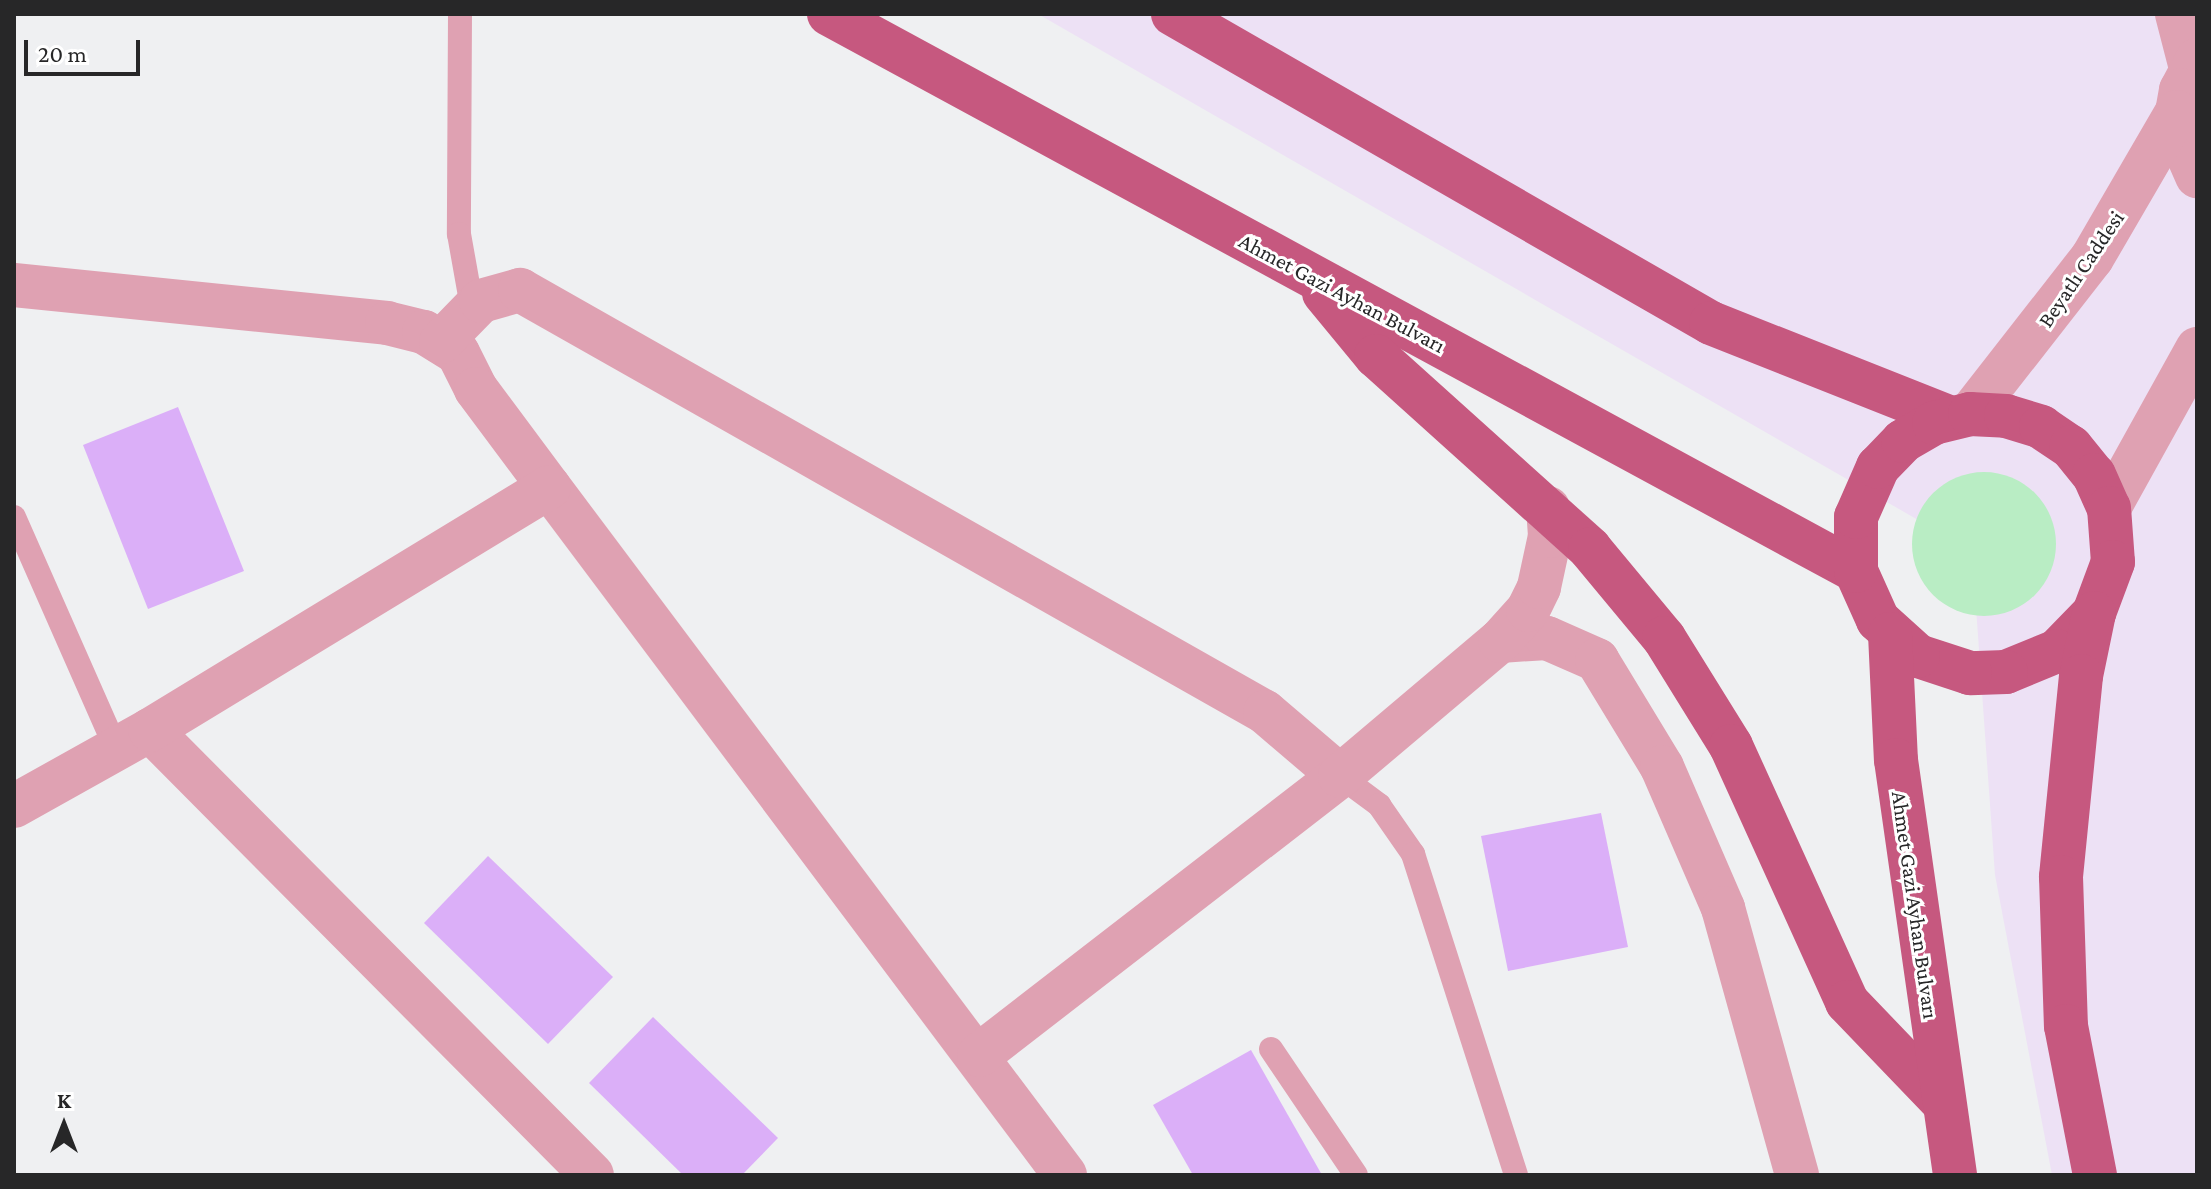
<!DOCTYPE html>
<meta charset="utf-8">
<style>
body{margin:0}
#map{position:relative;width:2211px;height:1189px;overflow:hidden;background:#eff0f2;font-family:"Crimson Pro",serif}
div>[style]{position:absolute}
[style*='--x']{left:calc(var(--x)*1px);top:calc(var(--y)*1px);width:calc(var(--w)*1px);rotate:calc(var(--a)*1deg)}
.industrial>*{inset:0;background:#ede1f5}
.green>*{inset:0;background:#b9edc4}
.round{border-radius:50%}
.building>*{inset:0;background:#dbaff8}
.service>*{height:24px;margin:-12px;padding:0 12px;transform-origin:12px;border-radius:12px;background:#dfa1b2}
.minor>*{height:44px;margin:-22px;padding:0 22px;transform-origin:22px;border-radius:22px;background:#dfa1b2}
.tertiary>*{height:44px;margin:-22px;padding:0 22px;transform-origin:22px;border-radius:22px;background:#dfa1b2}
.primary>*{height:44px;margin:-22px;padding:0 22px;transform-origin:22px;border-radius:22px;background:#c6587f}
span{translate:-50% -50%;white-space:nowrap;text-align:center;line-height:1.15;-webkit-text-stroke:6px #fff;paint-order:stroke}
.street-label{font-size:22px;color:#272728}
.frame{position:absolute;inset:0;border:16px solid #272728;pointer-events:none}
.north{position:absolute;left:24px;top:1085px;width:80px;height:80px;-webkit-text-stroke:6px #fff;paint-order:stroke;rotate:0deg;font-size:22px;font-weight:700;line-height:32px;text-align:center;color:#272728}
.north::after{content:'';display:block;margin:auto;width:28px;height:36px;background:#272728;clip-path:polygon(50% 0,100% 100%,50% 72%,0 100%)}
.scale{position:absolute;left:24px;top:40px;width:116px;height:36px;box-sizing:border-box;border:4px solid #272728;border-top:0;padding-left:10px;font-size:24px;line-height:28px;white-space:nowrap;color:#272728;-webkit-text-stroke:6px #fff;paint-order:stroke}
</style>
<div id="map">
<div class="industrial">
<div style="clip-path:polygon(1038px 14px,2197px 14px,2197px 1175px,2052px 1175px,1995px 875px,1972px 551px)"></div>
</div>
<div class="green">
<div class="round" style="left:1912px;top:472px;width:144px;height:144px"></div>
</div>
<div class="building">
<div style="clip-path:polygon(178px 407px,244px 571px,148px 609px,83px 445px)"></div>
<div style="clip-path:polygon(1601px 813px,1628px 947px,1508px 971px,1481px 836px)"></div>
<div style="clip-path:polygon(488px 856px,613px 977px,548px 1044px,424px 923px)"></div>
<div style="clip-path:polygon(653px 1017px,778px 1138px,742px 1175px,683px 1175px,589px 1083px)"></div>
<div style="clip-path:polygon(1251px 1050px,1322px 1175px,1193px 1175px,1153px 1105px)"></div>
</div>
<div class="service">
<div style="--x:460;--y:14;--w:220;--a:90.3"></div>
<div style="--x:459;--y:234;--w:74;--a:79.9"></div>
<div style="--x:14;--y:517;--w:255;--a:66.2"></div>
<div style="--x:1340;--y:776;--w:49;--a:36.6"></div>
<div style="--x:1379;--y:805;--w:60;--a:55.2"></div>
<div style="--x:1413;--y:854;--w:337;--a:72.2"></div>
<div style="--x:1271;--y:1049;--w:152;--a:56"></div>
</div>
<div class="minor">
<div style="--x:14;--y:285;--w:375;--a:5.8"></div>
<div style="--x:387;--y:323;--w:38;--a:14"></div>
<div style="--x:424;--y:332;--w:40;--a:32"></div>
<div style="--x:458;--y:353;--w:40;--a:63.4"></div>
<div style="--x:476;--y:389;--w:122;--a:53.3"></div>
<div style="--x:549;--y:487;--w:860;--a:53.13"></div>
<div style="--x:441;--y:342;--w:57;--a:-45.7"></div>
<div style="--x:481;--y:301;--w:41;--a:-15.8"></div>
<div style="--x:520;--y:290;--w:856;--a:29.53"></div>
<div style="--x:1265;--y:712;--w:99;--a:40.5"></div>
<div style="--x:1500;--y:641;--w:47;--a:-3.7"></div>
<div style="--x:1547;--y:638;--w:55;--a:23.7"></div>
<div style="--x:1597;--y:660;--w:125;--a:58.7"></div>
<div style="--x:1662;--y:767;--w:154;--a:66.6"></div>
<div style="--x:1723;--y:908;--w:277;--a:74.5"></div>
<div style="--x:150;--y:730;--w:627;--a:45.19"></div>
<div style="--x:14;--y:806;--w:156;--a:-29.2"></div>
<div style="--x:150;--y:730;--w:467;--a:-31.3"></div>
<div style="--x:979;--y:1055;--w:456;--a:-37.7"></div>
<div style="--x:1340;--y:776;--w:209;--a:-40.2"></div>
<div style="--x:1500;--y:641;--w:42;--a:-47.9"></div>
<div style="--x:1528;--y:610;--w:25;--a:-64"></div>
<div style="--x:1539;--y:587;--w:52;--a:-77.8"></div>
<div style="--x:1550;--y:536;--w:28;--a:-94"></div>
</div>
<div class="tertiary">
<div style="--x:2177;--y:14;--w:56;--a:75.5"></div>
<div style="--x:2197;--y:60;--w:34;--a:118"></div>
<div style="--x:2181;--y:90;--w:22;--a:100"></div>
<div style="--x:2177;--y:112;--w:23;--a:85"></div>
<div style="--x:2179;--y:135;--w:45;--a:66.3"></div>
<div style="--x:1970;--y:414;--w:198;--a:-52"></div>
<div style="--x:2092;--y:258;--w:169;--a:-59.8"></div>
<div style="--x:2109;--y:508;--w:182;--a:-61"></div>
</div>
<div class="primary">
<div style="--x:829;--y:14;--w:1168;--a:28.47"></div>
<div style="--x:1173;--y:14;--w:620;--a:29.87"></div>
<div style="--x:1711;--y:323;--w:258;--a:21.6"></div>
<div style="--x:1324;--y:293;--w:82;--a:50.5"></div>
<div style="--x:1376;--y:356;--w:288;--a:42"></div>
<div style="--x:1590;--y:549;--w:116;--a:50.3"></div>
<div style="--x:1664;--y:638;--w:127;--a:58.2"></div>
<div style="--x:1731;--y:746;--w:281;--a:65.6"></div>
<div style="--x:1847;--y:1002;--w:137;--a:46.2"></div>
<div style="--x:2094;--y:613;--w:53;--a:134.2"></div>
<div style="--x:2057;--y:651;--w:55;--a:157.6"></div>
<div style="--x:2006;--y:672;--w:36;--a:178"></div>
<div style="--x:1970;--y:673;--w:55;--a:-161.9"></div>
<div style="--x:1918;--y:656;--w:54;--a:-138"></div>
<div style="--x:1878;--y:620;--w:54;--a:-114.2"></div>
<div style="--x:1856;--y:571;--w:54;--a:-90"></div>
<div style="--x:1856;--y:517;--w:55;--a:-66.3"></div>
<div style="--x:1878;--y:467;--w:36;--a:-46"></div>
<div style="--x:1903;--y:441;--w:36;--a:-30"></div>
<div style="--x:1934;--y:423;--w:37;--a:-14"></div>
<div style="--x:1970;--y:414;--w:36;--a:3"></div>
<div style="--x:2006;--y:416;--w:37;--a:17"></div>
<div style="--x:2041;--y:427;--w:36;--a:34"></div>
<div style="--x:2071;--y:447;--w:36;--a:51"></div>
<div style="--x:2094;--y:475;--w:36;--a:66"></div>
<div style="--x:2109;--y:508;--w:54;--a:85.8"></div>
<div style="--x:2113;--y:562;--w:54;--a:110.4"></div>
<div style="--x:2094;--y:613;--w:64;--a:101.7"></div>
<div style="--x:2081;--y:676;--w:202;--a:95.7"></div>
<div style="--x:2061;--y:877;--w:149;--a:88.1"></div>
<div style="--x:2066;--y:1026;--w:152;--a:79"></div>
<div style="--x:1890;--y:634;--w:126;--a:87.3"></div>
<div style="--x:1896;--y:760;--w:419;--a:81.9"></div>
</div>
<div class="street-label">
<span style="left:2081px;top:269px;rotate:-56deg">Beyatlı Caddesi</span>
<span style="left:1342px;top:293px;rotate:28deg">Ahmet Gazi Ayhan Bulvarı</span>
<span style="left:1915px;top:905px;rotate:82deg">Ahmet Gazi Ayhan Bulvarı</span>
</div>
<div class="frame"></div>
<div class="north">K</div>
<div class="scale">20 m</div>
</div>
